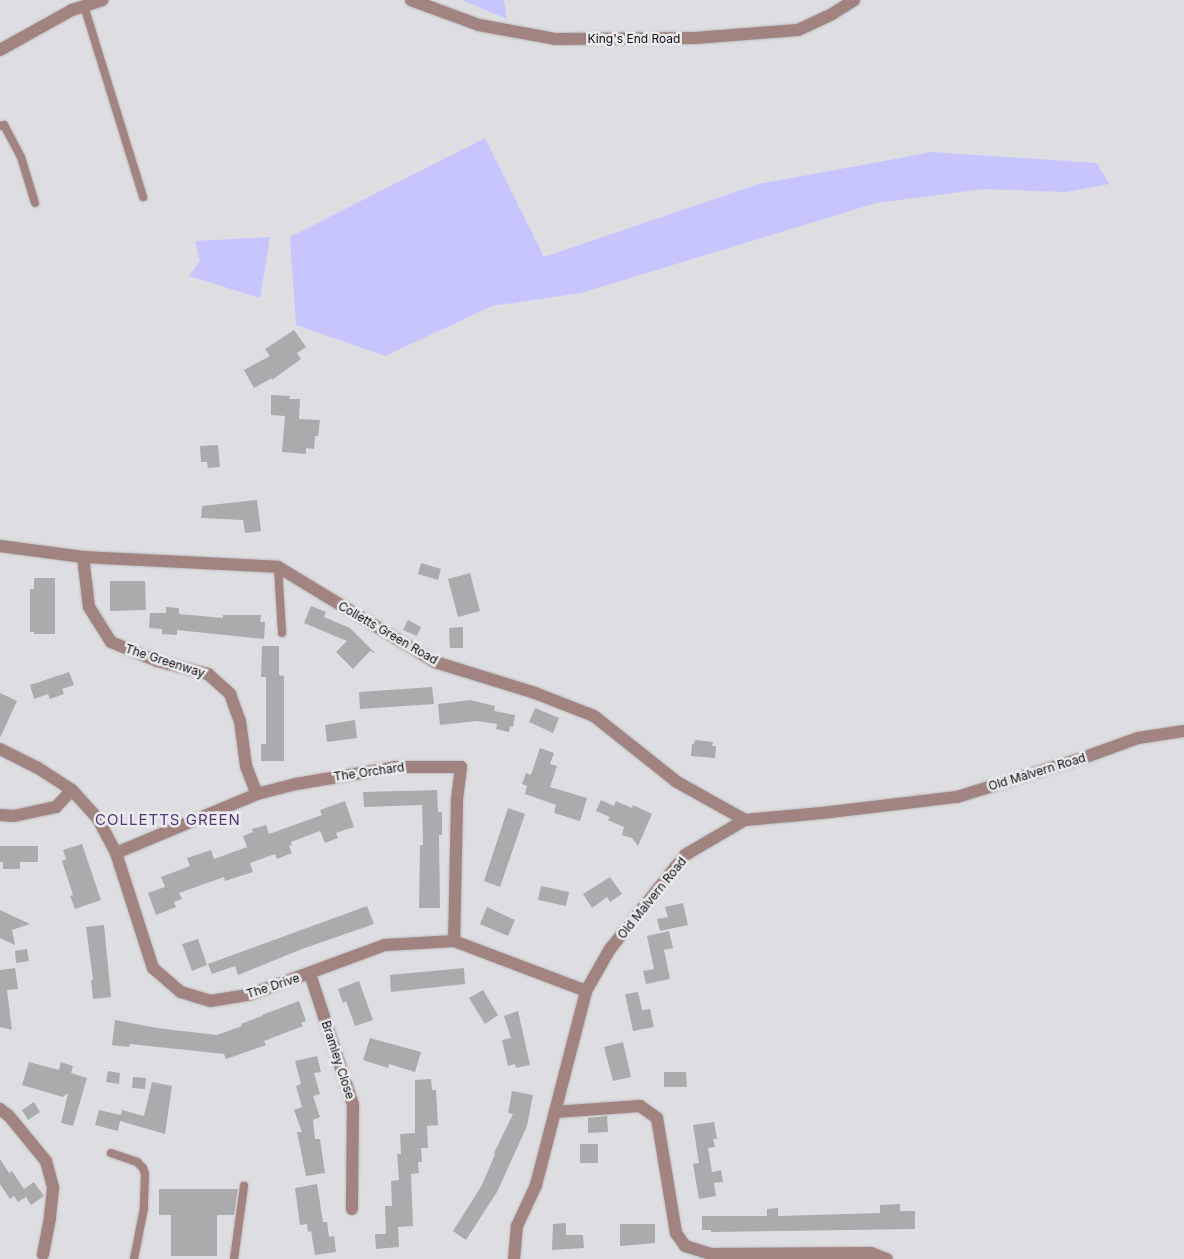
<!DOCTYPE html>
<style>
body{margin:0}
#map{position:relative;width:1184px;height:1259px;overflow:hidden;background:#dedee2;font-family:Inter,sans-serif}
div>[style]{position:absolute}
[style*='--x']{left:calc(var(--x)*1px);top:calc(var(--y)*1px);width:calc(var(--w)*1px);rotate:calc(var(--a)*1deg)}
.green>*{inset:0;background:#c6c5fd}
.building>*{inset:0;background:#abaaad}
.roads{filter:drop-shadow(0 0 1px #bcbcc0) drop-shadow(0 0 1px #bcbcc0)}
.service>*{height:8px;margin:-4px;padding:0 4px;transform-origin:4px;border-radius:4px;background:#a1837f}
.minor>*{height:12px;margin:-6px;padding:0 6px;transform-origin:6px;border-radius:6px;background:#a1837f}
span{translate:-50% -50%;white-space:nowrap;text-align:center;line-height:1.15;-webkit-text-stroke:5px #ebebef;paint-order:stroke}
.street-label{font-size:12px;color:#0c0c0d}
.quarter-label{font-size:15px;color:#533a76;letter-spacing:1px}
</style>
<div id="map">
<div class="green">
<div style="clip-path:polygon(462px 0,504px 0,507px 19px)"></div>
<div style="clip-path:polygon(485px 138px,544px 257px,759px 184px,932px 152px,1097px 163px,1109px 184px,1066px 192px,984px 189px,876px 203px,581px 293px,492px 306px,385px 356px,296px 325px,290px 237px)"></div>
<div style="clip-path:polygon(270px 237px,260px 298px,189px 276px,200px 261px,195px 241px)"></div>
</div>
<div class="building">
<div style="clip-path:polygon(294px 330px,306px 347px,297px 353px,301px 359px,272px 380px,272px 378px,254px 388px,244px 370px,270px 356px,265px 349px)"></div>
<div style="clip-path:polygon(271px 395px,290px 396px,289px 399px,300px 399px,299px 419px,320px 420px,318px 436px,315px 436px,314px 449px,306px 448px,306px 454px,282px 452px,285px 416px,271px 415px)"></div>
<div style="clip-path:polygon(218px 445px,220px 467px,208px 468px,207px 462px,201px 462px,200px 446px)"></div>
<div style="clip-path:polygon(257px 500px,261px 531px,245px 533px,243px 520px,201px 518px,202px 506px)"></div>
<div style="clip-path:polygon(421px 563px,441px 569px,438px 580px,418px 574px)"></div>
<div style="clip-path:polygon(470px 573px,480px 611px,458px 617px,448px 579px)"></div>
<div style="clip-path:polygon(34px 578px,55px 578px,55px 634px,34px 634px,34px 632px,30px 632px,30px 589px,34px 589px)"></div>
<div style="clip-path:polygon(110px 581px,145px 581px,146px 610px,110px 611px)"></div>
<div style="clip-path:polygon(311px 606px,326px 612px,324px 617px,350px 628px,375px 653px,370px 651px,353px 669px,336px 652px,347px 641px,304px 623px)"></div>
<div style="clip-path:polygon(166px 607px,179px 608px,179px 614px,223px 618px,223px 615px,261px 615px,260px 622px,265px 622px,264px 639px,177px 630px,177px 635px,162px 634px,162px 629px,149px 628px,150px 613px,166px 613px)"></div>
<div style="clip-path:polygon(408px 620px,421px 627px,417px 636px,403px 630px)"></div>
<div style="clip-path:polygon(463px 627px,463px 648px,450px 648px,449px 628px)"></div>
<div style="clip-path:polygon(262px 646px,279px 646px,279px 675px,284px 676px,284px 761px,261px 761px,261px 744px,266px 744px,266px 677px,261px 677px)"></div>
<div style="clip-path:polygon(69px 672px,74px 685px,62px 689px,64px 694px,50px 699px,48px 694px,34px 699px,30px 685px)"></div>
<div style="clip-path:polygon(432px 687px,434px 704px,360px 709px,359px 692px)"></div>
<div style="clip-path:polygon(0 693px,17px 701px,0 738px)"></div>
<div style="clip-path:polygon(470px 700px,495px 706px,494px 711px,515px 715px,513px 727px,510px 726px,509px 732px,496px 729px,497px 724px,477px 721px,440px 725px,438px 704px)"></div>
<div style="clip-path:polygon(535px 708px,559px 718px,553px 733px,529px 722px)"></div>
<div style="clip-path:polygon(355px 720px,357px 738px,327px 742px,325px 725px)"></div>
<div style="clip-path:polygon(695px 740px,713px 742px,712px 746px,716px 746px,715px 758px,691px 756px,692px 744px,694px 744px)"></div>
<div style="clip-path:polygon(540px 748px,554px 753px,550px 764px,557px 766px,550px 787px,587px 798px,580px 821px,554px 813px,556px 805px,525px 794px,527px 786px,522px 784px,526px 773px,531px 775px)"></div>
<div style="clip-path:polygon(437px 790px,438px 812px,442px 812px,442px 835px,439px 835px,440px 908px,419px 908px,420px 845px,423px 845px,422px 805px,364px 807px,363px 792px)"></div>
<div style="clip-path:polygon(601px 800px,614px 806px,616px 801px,632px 808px,633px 805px,652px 814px,638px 846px,632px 838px,622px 835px,624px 827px,608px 820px,610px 817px,596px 811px)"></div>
<div style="clip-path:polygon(345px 801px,354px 827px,336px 833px,338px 838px,325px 843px,320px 831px,291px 842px,292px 845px,289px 846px,292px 853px,277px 859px,275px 854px,250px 863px,253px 872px,225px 881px,224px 877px,179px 893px,182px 899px,174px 902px,176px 907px,156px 915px,148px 893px,165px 887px,161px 877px,190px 866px,187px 858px,211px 850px,214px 859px,247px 847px,243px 836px,253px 832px,252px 829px,266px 825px,269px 834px,322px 815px,320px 810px)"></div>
<div style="clip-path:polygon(508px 808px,525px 814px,500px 887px,484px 881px)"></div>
<div style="clip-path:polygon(82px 844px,101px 900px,75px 909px,70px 896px,73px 895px,62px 861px,66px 859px,63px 850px)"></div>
<div style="clip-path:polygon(0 846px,38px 846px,38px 862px,20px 862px,20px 869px,3px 869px,3px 862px,0 862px)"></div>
<div style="clip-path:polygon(610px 877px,622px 894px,610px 902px,607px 897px,592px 908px,583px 894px)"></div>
<div style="clip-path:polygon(541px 886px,569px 892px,566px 906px,538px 900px)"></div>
<div style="clip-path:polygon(683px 903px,688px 925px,660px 931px,657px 919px,668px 917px,665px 907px)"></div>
<div style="clip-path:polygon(367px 906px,374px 924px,302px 949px,238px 975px,235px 966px,212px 974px,208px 964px)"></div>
<div style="clip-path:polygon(487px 907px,515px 920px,508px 936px,480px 924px)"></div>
<div style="clip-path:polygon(0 910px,30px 924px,12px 930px,15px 945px,0 938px)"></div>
<div style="clip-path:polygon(104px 925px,111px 997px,93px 999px,91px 980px,93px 980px,86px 927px)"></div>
<div style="clip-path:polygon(669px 931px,673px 948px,664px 950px,670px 979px,646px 984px,643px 971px,654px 969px,647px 936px)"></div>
<div style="clip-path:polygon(198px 939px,207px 965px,192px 971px,182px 944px)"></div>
<div style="clip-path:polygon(27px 949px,29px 961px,16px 963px,15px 951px)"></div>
<div style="clip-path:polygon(15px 968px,18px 989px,7px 990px,12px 1030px,0 1027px,0 970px)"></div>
<div style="clip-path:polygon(464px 968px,465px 984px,391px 992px,390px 975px)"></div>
<div style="clip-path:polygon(359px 981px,373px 1020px,355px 1026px,346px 1001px,343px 1003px,338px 989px)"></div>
<div style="clip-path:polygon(483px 990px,498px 1015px,485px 1024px,469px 998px)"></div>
<div style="clip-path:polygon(638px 992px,642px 1010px,650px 1009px,654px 1027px,633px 1031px,625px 994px)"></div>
<div style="clip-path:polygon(299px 1001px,306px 1021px,301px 1023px,303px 1026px,264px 1041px,266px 1045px,226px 1059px,224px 1054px,130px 1044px,129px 1047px,112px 1045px,115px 1020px,157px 1028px,217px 1035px,242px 1026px,241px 1024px,262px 1016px,262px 1015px)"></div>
<div style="clip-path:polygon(518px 1011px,530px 1065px,516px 1068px,515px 1064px,508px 1066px,502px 1040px,511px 1038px,504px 1016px)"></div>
<div style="clip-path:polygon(370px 1038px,421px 1052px,415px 1072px,389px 1064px,388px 1068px,363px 1060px)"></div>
<div style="clip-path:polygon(623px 1042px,631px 1077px,613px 1081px,604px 1047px)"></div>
<div style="clip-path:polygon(317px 1056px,321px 1072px,314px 1073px,320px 1094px,313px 1096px,320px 1117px,313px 1120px,315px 1139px,320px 1139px,325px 1173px,306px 1176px,297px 1132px,302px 1132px,294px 1110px,302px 1107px,296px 1086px,301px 1084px,295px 1061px)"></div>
<div style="clip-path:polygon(29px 1062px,59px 1070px,61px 1062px,73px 1066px,71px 1073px,87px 1078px,73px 1126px,61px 1123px,68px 1093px,63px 1097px,22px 1085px)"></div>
<div style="clip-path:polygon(108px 1071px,120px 1073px,119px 1084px,106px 1082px)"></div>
<div style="clip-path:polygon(664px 1072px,686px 1072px,687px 1087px,664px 1087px)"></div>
<div style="clip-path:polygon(133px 1077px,146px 1078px,145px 1089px,132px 1088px)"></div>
<div style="clip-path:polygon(431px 1079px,432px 1090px,436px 1090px,438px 1125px,427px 1126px,428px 1148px,421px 1148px,422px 1162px,418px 1162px,419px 1173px,411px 1174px,413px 1226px,398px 1227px,399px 1247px,376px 1249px,375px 1234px,386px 1234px,385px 1206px,392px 1206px,391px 1181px,399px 1180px,397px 1154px,401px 1154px,400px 1134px,415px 1133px,415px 1080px)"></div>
<div style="clip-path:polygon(152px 1082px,172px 1086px,165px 1134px,120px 1121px,118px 1131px,95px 1125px,99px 1110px,121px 1115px,122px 1110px,144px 1116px)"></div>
<div style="clip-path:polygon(512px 1091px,533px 1095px,527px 1126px,497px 1192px,466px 1240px,453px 1231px,482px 1185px,495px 1154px,494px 1153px,513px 1114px,508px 1113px)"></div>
<div style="clip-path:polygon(34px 1102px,40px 1112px,28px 1120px,22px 1110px)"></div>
<div style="clip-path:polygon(607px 1116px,608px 1132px,588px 1133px,588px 1118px)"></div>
<div style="clip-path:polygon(714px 1122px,717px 1139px,713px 1139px,715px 1147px,708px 1148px,712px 1172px,721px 1170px,723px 1182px,714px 1183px,716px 1196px,699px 1199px,693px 1164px,699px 1163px,693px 1125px)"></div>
<div style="clip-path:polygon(580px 1144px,598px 1144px,598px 1163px,580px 1163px)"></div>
<div style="clip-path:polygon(0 1159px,9px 1173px,12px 1171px,24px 1189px,34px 1182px,44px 1196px,31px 1205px,26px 1197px,18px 1202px,14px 1196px,10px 1199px,0 1184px)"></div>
<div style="clip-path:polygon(317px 1184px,323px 1222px,327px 1222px,329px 1237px,334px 1236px,336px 1252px,315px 1255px,311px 1231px,308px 1232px,307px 1224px,300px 1225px,295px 1188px)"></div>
<div style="clip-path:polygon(159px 1189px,238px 1189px,234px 1215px,217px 1215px,217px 1256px,171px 1256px,171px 1215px,159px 1215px)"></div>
<div style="clip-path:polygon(900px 1204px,900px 1211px,915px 1211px,915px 1229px,711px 1232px,711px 1230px,702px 1230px,702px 1216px,767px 1216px,767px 1209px,778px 1208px,778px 1216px,880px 1213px,880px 1205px)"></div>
<div style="clip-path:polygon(566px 1223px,566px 1235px,583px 1235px,584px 1248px,552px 1250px,553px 1224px)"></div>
<div style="clip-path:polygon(620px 1224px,655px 1224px,655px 1243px,620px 1246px)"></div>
</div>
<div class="roads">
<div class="service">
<div style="--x:84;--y:6;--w:200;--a:72.8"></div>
<div style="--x:0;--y:126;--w:4;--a:-14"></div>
<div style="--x:4;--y:125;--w:36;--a:62"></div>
<div style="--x:21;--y:157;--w:48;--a:73.1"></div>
<div style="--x:278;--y:567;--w:66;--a:86.5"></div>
<div style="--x:111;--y:1153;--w:28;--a:19"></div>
<div style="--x:137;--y:1162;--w:8;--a:45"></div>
<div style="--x:143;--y:1168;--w:6;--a:72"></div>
<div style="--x:145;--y:1174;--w:34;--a:92"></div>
<div style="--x:144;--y:1208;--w:52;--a:101.1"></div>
<div style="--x:234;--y:1259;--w:74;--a:-82.2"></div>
</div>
<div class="minor">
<div style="--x:411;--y:0;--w:72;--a:20.2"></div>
<div style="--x:479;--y:25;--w:77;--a:10.4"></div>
<div style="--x:555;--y:39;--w:140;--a:-0.4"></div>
<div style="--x:695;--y:38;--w:103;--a:-4.4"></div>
<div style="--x:798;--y:30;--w:38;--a:-25"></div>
<div style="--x:832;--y:14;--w:26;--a:-32"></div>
<div style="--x:0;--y:50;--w:82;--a:-29.1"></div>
<div style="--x:72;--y:10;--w:32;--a:-18"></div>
<div style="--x:0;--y:546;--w:84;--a:7.5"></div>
<div style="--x:83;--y:557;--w:195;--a:2.9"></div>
<div style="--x:278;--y:567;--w:184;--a:31.2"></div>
<div style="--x:435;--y:662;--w:105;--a:17.2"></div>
<div style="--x:535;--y:693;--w:63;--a:21.3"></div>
<div style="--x:594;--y:716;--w:106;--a:38.5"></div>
<div style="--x:677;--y:782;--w:78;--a:29.2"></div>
<div style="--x:83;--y:557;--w:50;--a:83.2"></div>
<div style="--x:89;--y:607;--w:41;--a:57.8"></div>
<div style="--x:111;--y:642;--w:50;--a:22.4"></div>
<div style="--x:157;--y:661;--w:53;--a:14.3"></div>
<div style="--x:208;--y:674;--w:30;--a:42"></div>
<div style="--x:230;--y:694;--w:29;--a:70"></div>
<div style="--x:240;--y:721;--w:45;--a:82.4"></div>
<div style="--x:246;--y:766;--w:30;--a:69"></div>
<div style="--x:0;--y:749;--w:42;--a:26.6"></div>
<div style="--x:38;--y:768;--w:40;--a:32.9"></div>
<div style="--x:72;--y:790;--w:39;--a:48"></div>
<div style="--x:98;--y:819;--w:38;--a:62"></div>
<div style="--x:116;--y:853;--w:121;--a:72.2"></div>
<div style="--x:153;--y:968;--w:37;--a:41"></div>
<div style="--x:181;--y:992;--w:30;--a:17"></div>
<div style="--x:210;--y:1001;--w:39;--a:-9"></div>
<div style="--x:249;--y:995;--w:145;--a:-20.2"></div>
<div style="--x:385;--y:945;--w:69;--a:-3.3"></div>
<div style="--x:454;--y:941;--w:141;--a:20.7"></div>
<div style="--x:0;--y:815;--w:14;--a:4"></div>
<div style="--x:14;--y:816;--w:43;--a:-12.1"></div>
<div style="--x:56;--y:807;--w:23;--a:-47"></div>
<div style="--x:116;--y:853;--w:153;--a:-22.7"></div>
<div style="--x:257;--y:794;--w:40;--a:-14.4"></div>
<div style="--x:296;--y:784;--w:102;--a:-9.6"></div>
<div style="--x:397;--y:767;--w:64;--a:0"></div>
<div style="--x:461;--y:767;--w:35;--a:97"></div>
<div style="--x:457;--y:802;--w:139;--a:91.2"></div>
<div style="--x:310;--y:974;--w:138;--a:71.8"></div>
<div style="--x:353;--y:1105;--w:104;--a:90.6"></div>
<div style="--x:0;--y:1109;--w:11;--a:38"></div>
<div style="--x:9;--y:1116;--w:58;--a:50.6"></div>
<div style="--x:46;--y:1161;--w:28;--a:75"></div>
<div style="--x:53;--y:1188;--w:30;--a:96"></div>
<div style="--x:50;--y:1218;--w:37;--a:101"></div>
<div style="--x:555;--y:1112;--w:85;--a:-4"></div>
<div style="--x:640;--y:1106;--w:21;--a:35"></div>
<div style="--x:657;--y:1118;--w:117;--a:80.6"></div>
<div style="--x:676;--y:1233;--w:16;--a:55"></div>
<div style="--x:685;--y:1246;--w:27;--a:17"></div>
<div style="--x:711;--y:1254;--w:160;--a:-0.4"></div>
<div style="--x:871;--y:1253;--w:17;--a:21"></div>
<div style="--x:514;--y:1259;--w:33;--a:-85"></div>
<div style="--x:517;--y:1226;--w:45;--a:-65.1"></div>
<div style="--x:536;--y:1185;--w:200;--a:-75.5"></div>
<div style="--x:586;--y:991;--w:48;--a:-60.3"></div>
<div style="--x:610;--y:949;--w:120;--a:-51.4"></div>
<div style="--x:685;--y:855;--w:69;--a:-30.3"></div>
<div style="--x:745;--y:820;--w:77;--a:-5.2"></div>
<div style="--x:822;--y:813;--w:136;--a:-6.8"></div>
<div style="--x:957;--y:797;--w:129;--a:-17.2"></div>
<div style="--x:1080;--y:759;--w:62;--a:-19.9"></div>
<div style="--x:1138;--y:738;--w:47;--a:-8.7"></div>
</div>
</div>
<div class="street-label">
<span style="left:634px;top:39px">King's End Road</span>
<span style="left:388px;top:633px;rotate:30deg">Colletts Green Road</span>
<span style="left:165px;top:661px;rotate:18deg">The Greenway</span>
<span style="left:369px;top:772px;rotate:-8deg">The Orchard</span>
<span style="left:1037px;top:772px;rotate:-17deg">Old Malvern Road</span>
<span style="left:652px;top:898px;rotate:-51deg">Old Malvern Road</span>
<span style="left:273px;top:986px;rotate:-18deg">The Drive</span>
<span style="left:338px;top:1060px;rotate:72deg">Bramley Close</span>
</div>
<div class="quarter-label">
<span style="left:168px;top:820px">COLLETTS GREEN</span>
</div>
</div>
